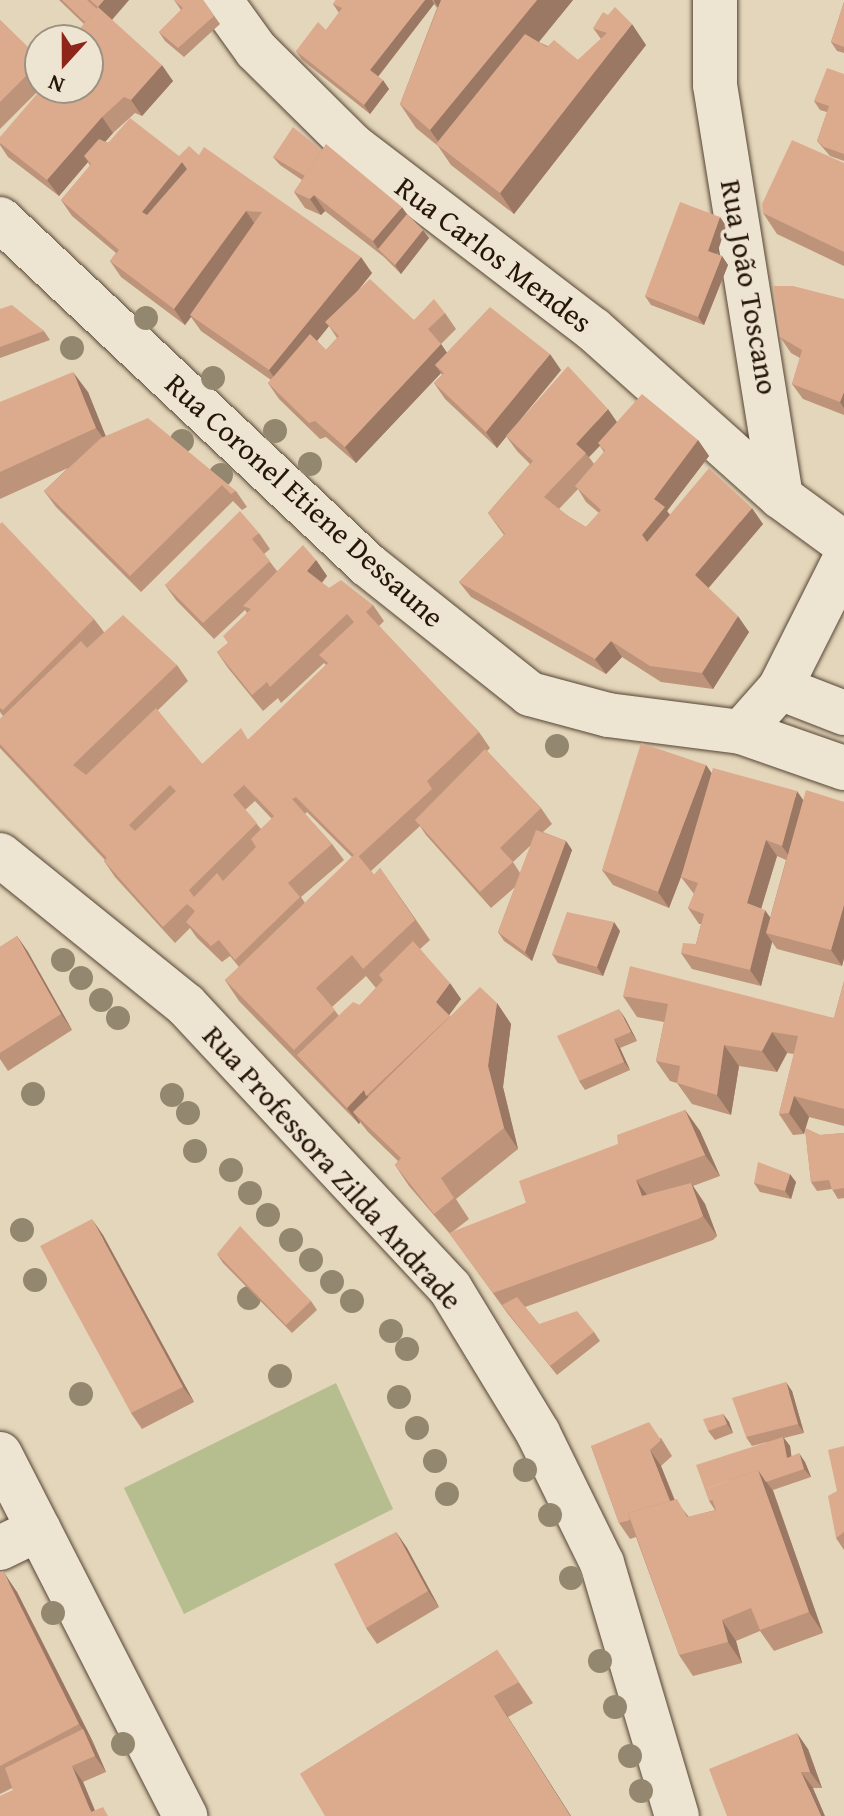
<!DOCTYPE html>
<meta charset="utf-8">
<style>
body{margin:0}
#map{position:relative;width:844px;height:1816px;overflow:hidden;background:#e4d6ba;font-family:"Gentium Book Plus",serif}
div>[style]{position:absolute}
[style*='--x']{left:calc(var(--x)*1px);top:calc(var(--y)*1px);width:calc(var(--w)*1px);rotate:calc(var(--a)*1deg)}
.green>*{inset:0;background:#b6bd8f}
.roads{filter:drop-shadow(0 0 2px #564535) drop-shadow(0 0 2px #564535)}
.minor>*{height:44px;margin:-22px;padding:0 22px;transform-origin:22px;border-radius:22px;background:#ede4d2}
.trees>*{width:24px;height:24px;margin:-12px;border-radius:50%;background:#93876f}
.wall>*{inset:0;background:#bd937a}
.shaded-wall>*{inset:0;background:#9a7863}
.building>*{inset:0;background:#dcab8e}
span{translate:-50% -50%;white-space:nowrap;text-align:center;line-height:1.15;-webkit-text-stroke:7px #ede4d2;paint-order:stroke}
.street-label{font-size:30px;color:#261509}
.north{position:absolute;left:24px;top:24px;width:80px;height:80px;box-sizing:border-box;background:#ede4d2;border:2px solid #9d9182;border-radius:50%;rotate:201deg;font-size:22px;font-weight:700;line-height:32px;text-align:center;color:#261509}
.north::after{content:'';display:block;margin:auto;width:28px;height:36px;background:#8f2418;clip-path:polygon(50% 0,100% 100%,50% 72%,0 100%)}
</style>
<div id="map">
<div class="green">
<div style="clip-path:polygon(336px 1383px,393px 1509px,184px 1614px,124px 1488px)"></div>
</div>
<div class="roads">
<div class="minor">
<div style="--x:220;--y:0;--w:62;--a:54.2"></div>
<div style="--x:256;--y:50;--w:135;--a:44.7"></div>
<div style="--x:352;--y:145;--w:303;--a:37.4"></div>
<div style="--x:593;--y:329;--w:252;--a:41.8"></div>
<div style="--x:715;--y:0;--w:85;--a:90"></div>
<div style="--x:715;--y:85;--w:417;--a:80.9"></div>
<div style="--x:781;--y:497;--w:78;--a:36.1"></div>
<div style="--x:0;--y:219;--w:505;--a:43.24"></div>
<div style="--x:368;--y:565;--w:207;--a:38.5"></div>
<div style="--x:530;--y:694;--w:81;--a:15.1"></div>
<div style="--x:608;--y:715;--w:134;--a:7.3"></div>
<div style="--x:741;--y:732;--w:109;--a:19.3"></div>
<div style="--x:780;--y:688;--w:69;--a:21.3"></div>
<div style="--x:741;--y:732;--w:59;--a:-48.4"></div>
<div style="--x:780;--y:688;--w:142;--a:-63.3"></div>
<div style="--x:0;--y:855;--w:239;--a:38.9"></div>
<div style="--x:186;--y:1005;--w:387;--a:47"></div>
<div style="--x:450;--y:1288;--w:170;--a:58.7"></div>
<div style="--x:538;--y:1433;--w:145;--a:63.8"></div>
<div style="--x:602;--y:1563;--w:264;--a:73.5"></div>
<div style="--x:0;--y:1454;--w:407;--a:62.9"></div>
<div style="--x:0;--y:1548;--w:43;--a:-26"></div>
</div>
</div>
<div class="trees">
<div style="left:146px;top:318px"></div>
<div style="left:72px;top:348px"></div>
<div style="left:213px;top:378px"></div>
<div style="left:275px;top:431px"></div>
<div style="left:182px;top:441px"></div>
<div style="left:310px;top:464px"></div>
<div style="left:221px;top:475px"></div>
<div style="left:557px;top:746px"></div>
<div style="left:63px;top:960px"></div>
<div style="left:81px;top:978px"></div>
<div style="left:101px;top:1000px"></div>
<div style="left:118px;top:1018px"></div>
<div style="left:33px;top:1094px"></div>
<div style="left:172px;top:1095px"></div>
<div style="left:188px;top:1113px"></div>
<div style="left:195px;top:1151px"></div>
<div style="left:231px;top:1170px"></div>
<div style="left:250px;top:1193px"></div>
<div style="left:268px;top:1215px"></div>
<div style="left:22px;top:1230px"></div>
<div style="left:291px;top:1240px"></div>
<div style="left:311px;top:1260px"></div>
<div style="left:35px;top:1280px"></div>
<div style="left:332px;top:1282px"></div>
<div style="left:249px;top:1298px"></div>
<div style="left:352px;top:1301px"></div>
<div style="left:391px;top:1331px"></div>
<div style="left:407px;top:1349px"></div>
<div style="left:280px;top:1376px"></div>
<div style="left:81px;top:1394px"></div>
<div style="left:399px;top:1397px"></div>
<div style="left:417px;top:1428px"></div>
<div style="left:435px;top:1461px"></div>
<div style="left:525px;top:1470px"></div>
<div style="left:447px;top:1494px"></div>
<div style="left:550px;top:1515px"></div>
<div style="left:571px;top:1578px"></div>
<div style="left:53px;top:1613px"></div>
<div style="left:600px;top:1661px"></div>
<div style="left:615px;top:1707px"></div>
<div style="left:123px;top:1744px"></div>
<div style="left:630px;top:1756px"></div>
<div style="left:641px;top:1791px"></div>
</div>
<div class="wall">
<div style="clip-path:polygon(evenodd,59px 0,129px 0,112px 20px,173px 81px,142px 116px,135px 113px,113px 133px,105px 142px,179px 156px,199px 155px,372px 273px,357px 292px,414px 320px,445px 313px,456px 329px,441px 344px,447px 353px,561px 370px,521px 419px,617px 422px,698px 440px,709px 456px,667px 511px,670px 515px,763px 524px,708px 588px,749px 632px,713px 689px,661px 682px,622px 657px,606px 674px,471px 597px,459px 582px,504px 535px,488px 513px,530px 464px,517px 451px,506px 436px,497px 448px,445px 399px,434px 383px,442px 375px,441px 373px,356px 463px,326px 437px,320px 439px,279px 399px,268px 383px,271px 380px,201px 331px,191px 317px,185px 325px,121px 277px,110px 261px,116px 253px,72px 216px,61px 200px,90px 166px,88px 162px,59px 196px,8px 157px,0 145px,0 137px,88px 88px,84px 24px,59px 0,329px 326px,337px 338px,326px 350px,317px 341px,329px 326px,59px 0,600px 446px,604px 452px,594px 464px,589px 457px,600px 446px,59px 0,578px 489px,586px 502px,599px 513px,586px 527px,568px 516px,559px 509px,578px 489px)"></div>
<div style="clip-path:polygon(174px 0,203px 0,220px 24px,184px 57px,165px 41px,159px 32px,181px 10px)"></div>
<div style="clip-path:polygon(336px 0,573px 0,539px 42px,578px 60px,601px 39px,593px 28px,646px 45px,514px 214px,451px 165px,438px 146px,416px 128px,400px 104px,437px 8px,434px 4px,378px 77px,389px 89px,370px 114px,302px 60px,296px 51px,326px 30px,339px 13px,333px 4px)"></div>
<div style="clip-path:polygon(844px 2px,844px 53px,837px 51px,831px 42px)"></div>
<div style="clip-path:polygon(0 20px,40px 59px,41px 88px,0 129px)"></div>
<div style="clip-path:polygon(844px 74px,844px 161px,830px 156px,817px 141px,827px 112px,820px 110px,814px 101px)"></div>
<div style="clip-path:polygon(322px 150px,407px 214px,429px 238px,401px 274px,384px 257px,325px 211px,321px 215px,305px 208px,294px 192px,302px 180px,280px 165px,273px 157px)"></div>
<div style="clip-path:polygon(844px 163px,844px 266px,777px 234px,763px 213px)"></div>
<div style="clip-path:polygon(720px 217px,726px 226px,716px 254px,722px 256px,728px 265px,704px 325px,651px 305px,645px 296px)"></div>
<div style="clip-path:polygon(844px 299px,844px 415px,803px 399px,792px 384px,800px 358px,791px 353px,780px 337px)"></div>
<div style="clip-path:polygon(0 309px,44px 331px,50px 340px,0 358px)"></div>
<div style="clip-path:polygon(88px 392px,105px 436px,236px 491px,247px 507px,242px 510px,233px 501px,141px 592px,56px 507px,44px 491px,68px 468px,0 499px,0 402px)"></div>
<div style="clip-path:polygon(evenodd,0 524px,94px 619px,104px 632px,177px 665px,188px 681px,157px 711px,202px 764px,249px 739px,326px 665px,324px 663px,281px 703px,278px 698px,263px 711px,228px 668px,217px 652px,228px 643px,247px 613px,245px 610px,214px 639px,176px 600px,165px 585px,259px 533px,270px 549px,264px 554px,277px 571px,316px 560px,327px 576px,322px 583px,329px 588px,373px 605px,384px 621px,379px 626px,479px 732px,490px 748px,487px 751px,541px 808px,552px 824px,543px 832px,566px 841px,572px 850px,532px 961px,504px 941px,498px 932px,515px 887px,491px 908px,426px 835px,420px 826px,371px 871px,374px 875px,380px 868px,430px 940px,420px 949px,461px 999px,449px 1015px,450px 1017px,497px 1003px,511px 1024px,503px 1087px,518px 1149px,456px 1199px,469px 1219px,451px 1233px,526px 1203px,618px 1144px,685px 1110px,700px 1131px,720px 1176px,693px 1186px,705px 1204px,717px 1236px,713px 1240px,525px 1307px,539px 1324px,594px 1332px,600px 1341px,557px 1375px,508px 1314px,450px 1234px,409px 1186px,395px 1165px,398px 1161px,368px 1132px,360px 1122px,359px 1124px,239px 1001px,225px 980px,239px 967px,230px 956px,222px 962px,197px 938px,190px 928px,175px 943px,115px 877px,104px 861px,105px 860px,0 748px,0 719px,3px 716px,0 712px,0 524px,255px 801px,272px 819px,261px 829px,245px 810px,255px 801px,0 524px,307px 812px,352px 857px,305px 903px,301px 897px,344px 860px,332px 844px,305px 814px,307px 812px,0 524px,531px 845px,520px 873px,513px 862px,531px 845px,0 524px,366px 976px,376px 988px,360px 1005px,339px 1016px,332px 1007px,366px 976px)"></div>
<div style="clip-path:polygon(evenodd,706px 765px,712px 774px,803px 800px,844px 802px,844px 958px,842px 966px,777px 949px,772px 942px,761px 986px,692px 969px,681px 953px,696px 944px,701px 924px,699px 924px,688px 908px,694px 894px,681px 877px,684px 870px,669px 908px,613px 885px,602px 870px,706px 765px,777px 856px,786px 860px,770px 918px,761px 909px,777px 856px)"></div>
<div style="clip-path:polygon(620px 931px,603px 976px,558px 963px,552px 954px)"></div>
<div style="clip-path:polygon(17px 936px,28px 952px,72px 1030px,8px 1071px,0 1059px,0 947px)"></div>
<div style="clip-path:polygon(844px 981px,844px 1126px,809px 1117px,805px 1128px,820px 1135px,844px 1133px,844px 1198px,838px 1199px,832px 1189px,817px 1191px,811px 1182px,805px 1129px,804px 1134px,793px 1135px,779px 1114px,794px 1054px,787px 1053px,777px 1072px,739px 1066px,731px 1115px,692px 1104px,677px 1083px,670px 1081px,656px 1061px,664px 1022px,637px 1017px,623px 996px,834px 1018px)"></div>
<div style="clip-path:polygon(625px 1018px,637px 1041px,620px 1048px,630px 1070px,585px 1090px,579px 1081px)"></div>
<div style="clip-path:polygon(796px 1182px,791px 1199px,760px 1192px,754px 1183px)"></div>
<div style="clip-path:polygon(103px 1235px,194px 1402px,142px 1429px,131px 1413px)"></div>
<div style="clip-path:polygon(217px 1254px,311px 1301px,317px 1310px,292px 1333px,223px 1263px)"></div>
<div style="clip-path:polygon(792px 1391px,804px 1433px,784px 1438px,790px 1446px,791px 1456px,805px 1462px,811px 1477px,773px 1490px,823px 1633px,774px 1651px,760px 1631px,736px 1641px,742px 1663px,693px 1676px,679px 1655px,636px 1537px,630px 1539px,619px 1523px,591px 1446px,661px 1438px,672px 1456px,661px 1466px,675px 1500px,689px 1517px,715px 1510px,709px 1501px,767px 1442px,752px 1446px,746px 1437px)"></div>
<div style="clip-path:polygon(723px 1414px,729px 1422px,733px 1433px,715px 1440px,708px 1431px)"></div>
<div style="clip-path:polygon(844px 1446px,844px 1550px,836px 1538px,837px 1491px)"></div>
<div style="clip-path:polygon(396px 1532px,407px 1548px,439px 1607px,377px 1644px,366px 1628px)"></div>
<div style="clip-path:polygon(0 1572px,17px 1592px,94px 1744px,106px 1772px,83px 1782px,95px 1810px,13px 1790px,12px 1788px,0 1794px)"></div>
<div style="clip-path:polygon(497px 1650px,533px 1703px,508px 1717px,300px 1774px)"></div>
<div style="clip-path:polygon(808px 1749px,822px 1788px,813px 1788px,727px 1816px)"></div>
</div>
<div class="shaded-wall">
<div style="clip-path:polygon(104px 0,129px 0,109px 23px,98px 7px)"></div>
<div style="clip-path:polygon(425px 0,432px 0,434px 4px,376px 79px,370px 70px)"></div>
<div style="clip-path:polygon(435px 0,447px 0,440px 10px,434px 1px)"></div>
<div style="clip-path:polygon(537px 0,573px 0,448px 153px,445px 151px,430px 130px)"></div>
<div style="clip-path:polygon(632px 24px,646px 45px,514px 214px,500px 193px)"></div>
<div style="clip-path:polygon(162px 65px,173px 81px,142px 116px,131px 100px)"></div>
<div style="clip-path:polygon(383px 80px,389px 89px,370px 114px,364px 105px)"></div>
<div style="clip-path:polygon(102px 117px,113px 133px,88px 161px,84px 156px,88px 162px,59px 196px,47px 180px)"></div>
<div style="clip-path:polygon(182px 162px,193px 178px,153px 228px,142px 212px)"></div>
<div style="clip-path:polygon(314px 195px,325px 211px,321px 215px,310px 199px)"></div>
<div style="clip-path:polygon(402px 207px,413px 223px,378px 249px,373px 241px)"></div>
<div style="clip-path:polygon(246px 211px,257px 227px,185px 325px,174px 309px)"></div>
<div style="clip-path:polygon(720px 217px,726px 226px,715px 260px,708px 251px)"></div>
<div style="clip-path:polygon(423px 230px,429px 238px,401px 274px,395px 265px)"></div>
<div style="clip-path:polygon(722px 256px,728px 265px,704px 325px,698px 317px)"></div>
<div style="clip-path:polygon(361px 257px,372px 273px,329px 326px,325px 322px,329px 326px,280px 386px,269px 370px)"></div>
<div style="clip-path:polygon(441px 344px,452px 360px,435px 365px,441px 373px,356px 463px,345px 447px)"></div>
<div style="clip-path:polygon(550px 354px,561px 370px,497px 448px,486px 432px)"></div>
<div style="clip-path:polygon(73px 372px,88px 392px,111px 449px,96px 428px)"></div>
<div style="clip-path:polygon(844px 392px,844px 408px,840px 402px)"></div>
<div style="clip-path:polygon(608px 409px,619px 425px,589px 457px,576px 444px)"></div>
<div style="clip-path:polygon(698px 440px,709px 456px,667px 511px,676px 523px,653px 551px,642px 535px,654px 499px)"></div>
<div style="clip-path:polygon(752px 508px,763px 524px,706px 591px,695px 575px)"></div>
<div style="clip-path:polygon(316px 560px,327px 576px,318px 587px,307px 571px)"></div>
<div style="clip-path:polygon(738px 616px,749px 632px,713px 689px,702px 673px)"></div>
<div style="clip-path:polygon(611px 641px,622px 657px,606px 674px,595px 659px)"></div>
<div style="clip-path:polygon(706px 765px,717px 781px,669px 908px,658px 892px)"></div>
<div style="clip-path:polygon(797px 791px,808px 807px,793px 862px,782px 846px)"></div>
<div style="clip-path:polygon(766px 840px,777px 856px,758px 919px,747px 903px)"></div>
<div style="clip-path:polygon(566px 841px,572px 850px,532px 961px,525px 952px)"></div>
<div style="clip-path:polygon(844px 905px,844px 958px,842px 966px,831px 950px)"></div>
<div style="clip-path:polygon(765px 910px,776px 926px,766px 933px,772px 942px,761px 986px,750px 970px)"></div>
<div style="clip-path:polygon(614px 922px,620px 931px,603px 976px,597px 967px)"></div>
<div style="clip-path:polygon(17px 936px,28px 952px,72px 1030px,61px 1014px)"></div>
<div style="clip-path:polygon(450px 983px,461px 999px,447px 1018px,436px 1002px)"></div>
<div style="clip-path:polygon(497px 1003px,511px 1024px,503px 1087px,518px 1149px,504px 1128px,488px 1066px)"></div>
<div style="clip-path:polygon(619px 1009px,625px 1018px,637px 1041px,631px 1032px)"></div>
<div style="clip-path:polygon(772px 1032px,787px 1053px,777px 1072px,762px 1051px)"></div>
<div style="clip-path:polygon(614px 1039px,620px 1048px,630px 1070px,624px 1062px)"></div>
<div style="clip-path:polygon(724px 1045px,739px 1066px,731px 1115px,717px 1095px)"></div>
<div style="clip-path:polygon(364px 1090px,374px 1107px,353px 1112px,360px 1122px,359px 1124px,347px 1108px)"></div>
<div style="clip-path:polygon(794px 1096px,809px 1117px,804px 1134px,789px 1113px)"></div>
<div style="clip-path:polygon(685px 1110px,700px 1131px,720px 1176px,705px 1155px)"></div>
<div style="clip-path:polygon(790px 1174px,796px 1182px,791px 1199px,785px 1191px)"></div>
<div style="clip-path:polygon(636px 1180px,651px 1200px,642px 1196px)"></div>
<div style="clip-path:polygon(691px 1183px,705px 1204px,717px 1236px,703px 1216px)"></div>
<div style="clip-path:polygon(92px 1219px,103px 1235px,194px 1402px,183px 1387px)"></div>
<div style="clip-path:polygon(786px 1382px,792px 1391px,804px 1433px,798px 1424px)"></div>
<div style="clip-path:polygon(723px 1414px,729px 1422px,733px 1433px,727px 1424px)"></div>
<div style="clip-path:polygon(783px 1437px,790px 1446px,793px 1467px,787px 1458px)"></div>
<div style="clip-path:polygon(650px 1450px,661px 1466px,683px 1522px,672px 1506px)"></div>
<div style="clip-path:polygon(799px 1453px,805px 1462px,811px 1477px,804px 1469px)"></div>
<div style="clip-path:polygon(758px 1470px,773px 1491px,823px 1633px,809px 1612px)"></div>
<div style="clip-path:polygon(396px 1532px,407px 1548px,439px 1607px,428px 1591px)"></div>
<div style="clip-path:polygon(3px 1571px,17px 1592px,94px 1744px,79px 1724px)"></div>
<div style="clip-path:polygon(722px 1620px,736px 1641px,742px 1663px,728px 1642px)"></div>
<div style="clip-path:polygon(494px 1696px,508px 1717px,571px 1816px,570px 1816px)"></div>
<div style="clip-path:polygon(83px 1729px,94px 1745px,106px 1772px,95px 1756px)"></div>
<div style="clip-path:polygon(797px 1733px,808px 1749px,822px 1788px,810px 1772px)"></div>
<div style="clip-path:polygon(72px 1766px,83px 1782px,97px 1816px,91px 1812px)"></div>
<div style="clip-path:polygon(801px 1772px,813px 1788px,825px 1816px,821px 1816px)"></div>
</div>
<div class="building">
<div style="clip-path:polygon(62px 0,87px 0,97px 9px,85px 22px)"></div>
<div style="clip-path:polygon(90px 0,104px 0,98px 7px)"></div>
<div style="clip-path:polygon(174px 0,203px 0,214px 16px,178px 48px,159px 32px,183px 8px)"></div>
<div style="clip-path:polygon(336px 0,425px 0,370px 70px,383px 80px,364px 105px,296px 51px,318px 22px,326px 30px,342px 8px,333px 4px)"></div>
<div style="clip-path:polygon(441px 0,537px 0,430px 130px,400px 104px)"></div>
<div style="clip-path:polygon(844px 2px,844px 47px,831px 42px)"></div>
<div style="clip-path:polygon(98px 7px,162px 65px,131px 100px,124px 97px,102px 117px,47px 180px,0 143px,0 137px,42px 88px,88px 88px,88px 40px,72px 40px,71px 39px)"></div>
<div style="clip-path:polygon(615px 7px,632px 24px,500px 193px,436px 144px,525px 34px,547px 47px,554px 40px,578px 60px,607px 33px,593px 28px,603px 12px,608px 15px)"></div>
<div style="clip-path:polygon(0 20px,40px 59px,40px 62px,0 102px)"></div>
<div style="clip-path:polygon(827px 68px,844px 74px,844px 154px,824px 147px,817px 141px,829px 106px,814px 101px)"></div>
<div style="clip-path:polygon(evenodd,130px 118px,179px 156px,189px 146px,199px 155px,204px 147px,361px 257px,269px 370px,190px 315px,262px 212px,246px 211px,174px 309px,110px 261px,119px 250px,61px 200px,91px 164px,84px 156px,99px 139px,108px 143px,130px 118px,182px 162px,187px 169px,147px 215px,142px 212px,182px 162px)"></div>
<div style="clip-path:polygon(293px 127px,322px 150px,305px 176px,273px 157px)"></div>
<div style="clip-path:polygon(792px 140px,844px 163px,844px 252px,763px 213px,762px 204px)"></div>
<div style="clip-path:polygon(326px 144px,402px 207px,373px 241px,314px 195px,310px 199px,294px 192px)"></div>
<div style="clip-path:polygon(680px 202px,720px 217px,708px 251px,722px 256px,698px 317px,645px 296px)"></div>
<div style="clip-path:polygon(407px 214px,423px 230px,395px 265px,378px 249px)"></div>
<div style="clip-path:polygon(370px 279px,414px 320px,434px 299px,445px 313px,428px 329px,441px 344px,345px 447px,315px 421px,309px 423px,268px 383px,310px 334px,326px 350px,339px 336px,325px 322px)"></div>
<div style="clip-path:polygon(773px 286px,793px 286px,844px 299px,844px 392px,840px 402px,792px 384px,802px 350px,780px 337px)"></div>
<div style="clip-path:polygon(12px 305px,44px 331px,0 347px,0 309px)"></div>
<div style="clip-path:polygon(490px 307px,550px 354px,486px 432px,434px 383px,444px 373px,435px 365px)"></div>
<div style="clip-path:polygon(568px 366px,608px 409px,576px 444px,586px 453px,544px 497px,568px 516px,586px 527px,601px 510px,575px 486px,605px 451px,598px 443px,642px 394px,698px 440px,654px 499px,665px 507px,642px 535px,647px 542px,709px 468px,752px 508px,695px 575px,738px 616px,702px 673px,650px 666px,611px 641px,595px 659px,459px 582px,505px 534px,488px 513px,533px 461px,506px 436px)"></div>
<div style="clip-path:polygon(73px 372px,96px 428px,0 472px,0 402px)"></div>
<div style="clip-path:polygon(148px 418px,236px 491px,231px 494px,222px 485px,130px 576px,44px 491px,101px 438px)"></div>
<div style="clip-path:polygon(240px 511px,259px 533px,252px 539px,270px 561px,203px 623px,165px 585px)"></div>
<div style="clip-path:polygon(2px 522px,94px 619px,3px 710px,0 708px,0 524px)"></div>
<div style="clip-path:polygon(evenodd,303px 545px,316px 560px,307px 571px,329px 588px,341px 580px,373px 605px,366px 612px,479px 732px,427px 781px,432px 789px,358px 857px,356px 853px,354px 855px,296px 797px,292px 799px,332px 844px,288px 883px,300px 897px,235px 960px,219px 940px,211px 946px,186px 922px,195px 911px,187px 904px,163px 927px,104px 861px,107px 858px,0 744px,0 719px,81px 641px,87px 648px,123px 615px,177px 665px,73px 765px,86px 775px,156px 708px,202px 764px,241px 728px,248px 740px,328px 663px,319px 655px,354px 622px,347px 614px,270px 687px,267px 682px,252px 695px,217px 652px,228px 643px,223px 636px,251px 609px,243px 606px,303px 545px,170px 785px,176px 791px,135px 831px,129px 825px,170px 785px,303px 545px,244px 785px,274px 816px,251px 839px,256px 847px,223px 881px,217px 873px,194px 897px,189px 890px,257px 823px,233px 795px,244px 785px)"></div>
<div style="clip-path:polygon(641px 743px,706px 765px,658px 892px,602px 870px)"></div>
<div style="clip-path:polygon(485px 749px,541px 808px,500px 848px,513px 862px,480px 892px,415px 820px)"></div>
<div style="clip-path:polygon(713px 768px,797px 791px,782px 846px,766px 840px,747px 903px,765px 910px,750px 970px,681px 953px,683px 943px,696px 944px,704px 914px,688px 908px,698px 883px,681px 877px)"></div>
<div style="clip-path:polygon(806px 790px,844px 802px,844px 905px,831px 950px,766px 933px)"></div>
<div style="clip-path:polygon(536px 830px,566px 841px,525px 952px,498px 932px)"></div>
<div style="clip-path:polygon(356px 853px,374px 875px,380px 868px,415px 920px,363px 969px,352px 955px,316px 988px,335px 1010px,294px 1050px,225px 980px)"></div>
<div style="clip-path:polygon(567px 912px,614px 922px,597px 967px,552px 954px)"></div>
<div style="clip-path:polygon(17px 936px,61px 1014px,0 1053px,0 947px)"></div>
<div style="clip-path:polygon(413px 941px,450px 983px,436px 1002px,450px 1016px,366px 1096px,364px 1090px,347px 1108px,297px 1055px,353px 1002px,360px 1005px,383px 980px,379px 975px)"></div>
<div style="clip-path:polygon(630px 966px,834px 1018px,844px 981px,844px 1109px,794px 1096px,789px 1113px,779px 1114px,798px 1036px,772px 1032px,762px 1051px,724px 1045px,717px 1095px,677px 1083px,680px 1066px,656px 1061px,668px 1004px,623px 996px)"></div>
<div style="clip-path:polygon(480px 987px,497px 1003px,488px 1066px,504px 1128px,441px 1178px,454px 1198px,434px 1214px,395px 1165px,401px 1158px,353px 1112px)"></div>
<div style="clip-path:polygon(619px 1009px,631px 1032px,614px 1039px,624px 1062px,579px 1081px,557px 1036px)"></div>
<div style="clip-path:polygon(685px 1110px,705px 1155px,636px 1180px,642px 1196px,691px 1183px,703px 1216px,698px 1219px,493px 1293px,449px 1233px,526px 1203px,519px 1181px,618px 1144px,617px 1135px)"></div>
<div style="clip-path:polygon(805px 1128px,820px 1135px,844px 1133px,844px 1188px,832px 1190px,829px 1180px,811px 1182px)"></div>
<div style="clip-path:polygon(758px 1162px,790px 1174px,785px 1191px,754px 1183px)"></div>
<div style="clip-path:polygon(92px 1219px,183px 1387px,131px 1413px,40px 1246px)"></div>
<div style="clip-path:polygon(240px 1226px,311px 1301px,286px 1325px,217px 1254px)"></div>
<div style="clip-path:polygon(517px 1297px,539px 1324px,577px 1311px,594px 1332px,550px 1366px,502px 1305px)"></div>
<div style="clip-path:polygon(786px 1382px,798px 1424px,746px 1437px,732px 1398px)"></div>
<div style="clip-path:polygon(723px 1414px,727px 1424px,708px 1431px,703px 1419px)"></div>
<div style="clip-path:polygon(649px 1422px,661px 1440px,650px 1450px,670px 1501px,628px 1513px,630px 1520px,619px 1523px,591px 1446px)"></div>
<div style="clip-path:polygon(783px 1437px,787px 1458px,799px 1453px,804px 1469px,766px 1482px,758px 1470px,708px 1488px,713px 1500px,709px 1501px,696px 1465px)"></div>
<div style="clip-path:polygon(844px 1446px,844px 1532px,836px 1538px,828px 1496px,837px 1491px,828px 1450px)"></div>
<div style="clip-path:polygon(758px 1470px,809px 1612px,760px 1630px,751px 1608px,722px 1620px,728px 1642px,679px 1655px,628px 1513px,677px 1499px,687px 1517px,716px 1510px,708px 1488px)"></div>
<div style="clip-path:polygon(396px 1532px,428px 1591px,366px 1628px,334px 1564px)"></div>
<div style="clip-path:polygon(3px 1571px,79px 1724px,0 1766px,0 1572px)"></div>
<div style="clip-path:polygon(497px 1650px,519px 1682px,494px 1696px,570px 1816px,325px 1816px,300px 1774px)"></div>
<div style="clip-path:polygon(83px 1729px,95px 1756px,72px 1766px,91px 1812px,103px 1807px,108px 1816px,0 1816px,0 1796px,13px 1790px,5px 1768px)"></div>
<div style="clip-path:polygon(797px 1733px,810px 1772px,801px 1772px,821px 1816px,727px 1816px,709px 1769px)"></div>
</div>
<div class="street-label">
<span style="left:494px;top:254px;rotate:37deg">Rua Carlos Mendes</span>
<span style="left:750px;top:287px;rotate:80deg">Rua João Toscano</span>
<span style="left:305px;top:500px;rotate:42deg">Rua Coronel Etiene Dessaune</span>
<span style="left:333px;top:1167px;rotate:48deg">Rua Professora Zilda Andrade</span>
</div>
<div class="north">N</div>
</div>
